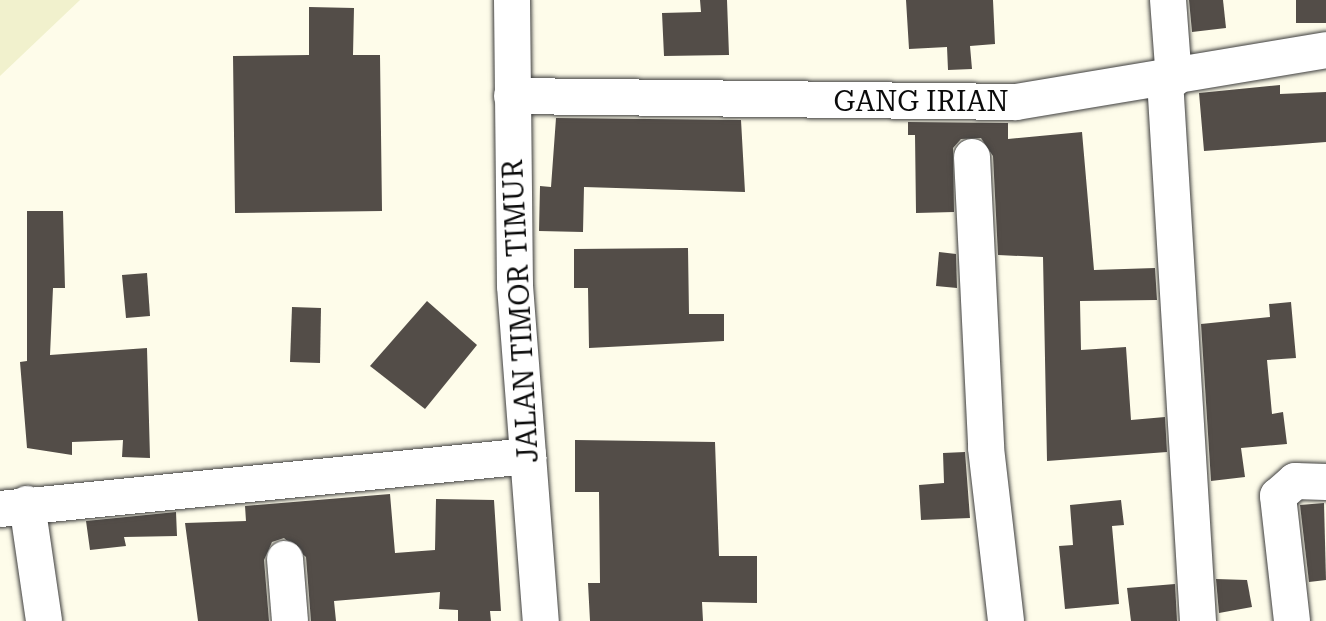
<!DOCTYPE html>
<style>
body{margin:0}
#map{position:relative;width:1326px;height:621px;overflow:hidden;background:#fefcea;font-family:"Roboto Serif",serif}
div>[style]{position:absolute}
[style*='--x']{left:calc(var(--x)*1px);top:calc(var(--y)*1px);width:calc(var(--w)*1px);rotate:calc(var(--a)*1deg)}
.farmland>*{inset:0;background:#f1f1cd}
.building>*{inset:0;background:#534d48}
.roads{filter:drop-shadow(0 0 2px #3e3e3e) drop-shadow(0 0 2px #3e3e3e)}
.minor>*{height:36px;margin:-18px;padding:0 18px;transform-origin:18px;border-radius:18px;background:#fff}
span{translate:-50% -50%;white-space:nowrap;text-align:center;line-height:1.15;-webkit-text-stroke:8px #fff;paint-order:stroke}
.street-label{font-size:28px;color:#0b0b0b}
</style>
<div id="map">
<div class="farmland">
<div style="clip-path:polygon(0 0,80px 0,0 76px)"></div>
</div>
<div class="building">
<div style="clip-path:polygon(700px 0,727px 0,729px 55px,664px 56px,662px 13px,701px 12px)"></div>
<div style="clip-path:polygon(906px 0,993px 0,995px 44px,970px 46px,972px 69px,948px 70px,947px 47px,909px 49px)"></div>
<div style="clip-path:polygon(1189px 0,1223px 0,1226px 28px,1192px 32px)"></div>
<div style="clip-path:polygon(1296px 0,1326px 0,1326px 23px,1296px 23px)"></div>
<div style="clip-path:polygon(309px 7px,354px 8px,353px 55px,380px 55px,382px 211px,235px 213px,233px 56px,309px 55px)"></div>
<div style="clip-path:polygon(1280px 85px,1280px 94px,1326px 92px,1326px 142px,1204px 151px,1199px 93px)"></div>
<div style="clip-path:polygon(556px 118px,741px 120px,745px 192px,584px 187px,583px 232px,539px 231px,540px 186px,551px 187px)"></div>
<div style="clip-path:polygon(908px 122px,1008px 123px,1008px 139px,1082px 132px,1094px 270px,1155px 268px,1157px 300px,1080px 301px,1081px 350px,1126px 347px,1131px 420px,1165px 417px,1167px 452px,1047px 461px,1043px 257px,998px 255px,993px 156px,981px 138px,961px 139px,953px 148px,954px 212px,916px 213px,915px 135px,908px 135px)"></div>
<div style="clip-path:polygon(27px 211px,63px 211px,65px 288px,53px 288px,50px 355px,147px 348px,150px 458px,122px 457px,123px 440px,72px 442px,72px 455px,27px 448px,20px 362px,27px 361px)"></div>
<div style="clip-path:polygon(688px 248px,689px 314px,724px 314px,724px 341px,589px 348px,588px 288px,574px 288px,574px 249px)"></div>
<div style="clip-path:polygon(939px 252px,956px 254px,957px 288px,936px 286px)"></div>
<div style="clip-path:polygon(147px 273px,150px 316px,126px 318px,122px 275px)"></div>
<div style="clip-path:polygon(427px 301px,477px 345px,425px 409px,370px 366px)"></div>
<div style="clip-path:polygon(1291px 302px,1296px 358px,1267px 360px,1272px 414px,1283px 412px,1287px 444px,1241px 448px,1245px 477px,1211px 481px,1201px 324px,1270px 317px,1269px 304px)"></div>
<div style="clip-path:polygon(292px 307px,321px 308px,320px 363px,290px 362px)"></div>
<div style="clip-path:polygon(575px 440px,715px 442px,719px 556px,757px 556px,757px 603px,702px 602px,703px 621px,590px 621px,588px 583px,600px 583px,599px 492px,575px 492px)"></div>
<div style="clip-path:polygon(965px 452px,970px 518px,921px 520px,919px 485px,944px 483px,943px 453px)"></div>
<div style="clip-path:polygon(390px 494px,395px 553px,435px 550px,436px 499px,494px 500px,501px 611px,490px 611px,491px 621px,458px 621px,458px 610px,439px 609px,440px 592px,334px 601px,336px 621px,311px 621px,306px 557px,284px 538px,272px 542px,264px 560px,269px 621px,198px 621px,185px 523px,246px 521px,245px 506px)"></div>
<div style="clip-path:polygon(1121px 500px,1124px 525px,1112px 526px,1119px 604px,1065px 609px,1059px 546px,1073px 545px,1070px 505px)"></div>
<div style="clip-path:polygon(1324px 503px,1326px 580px,1309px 582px,1300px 505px)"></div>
<div style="clip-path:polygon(176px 512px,177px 536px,124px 537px,126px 546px,90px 550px,86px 521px)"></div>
<div style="clip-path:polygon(1216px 579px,1247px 580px,1252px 607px,1219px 613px)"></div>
<div style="clip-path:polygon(1175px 584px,1177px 621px,1131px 621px,1127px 588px)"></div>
</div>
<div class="roads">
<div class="minor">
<div style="--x:512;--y:0;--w:286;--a:89.4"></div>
<div style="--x:515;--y:286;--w:336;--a:85.6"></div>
<div style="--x:1168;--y:0;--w:79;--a:85.7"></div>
<div style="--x:1165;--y:80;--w:542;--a:86.51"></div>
<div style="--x:512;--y:96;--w:504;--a:0.68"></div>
<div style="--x:1016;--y:102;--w:314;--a:-9.5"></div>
<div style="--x:972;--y:157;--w:291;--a:87.2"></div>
<div style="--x:986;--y:448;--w:174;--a:83.4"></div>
<div style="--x:27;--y:504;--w:118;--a:81.7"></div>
<div style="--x:0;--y:509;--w:531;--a:-5.73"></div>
<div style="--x:285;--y:559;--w:62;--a:85.4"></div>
<div style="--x:1292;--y:621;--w:126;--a:-96.4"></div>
<div style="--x:1278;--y:496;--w:23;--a:-41"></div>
<div style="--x:1295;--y:481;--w:31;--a:2"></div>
</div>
</div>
<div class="street-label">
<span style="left:921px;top:102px">GANG IRIAN</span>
<span style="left:521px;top:311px;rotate:-93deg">JALAN TIMOR TIMUR</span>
</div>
</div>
